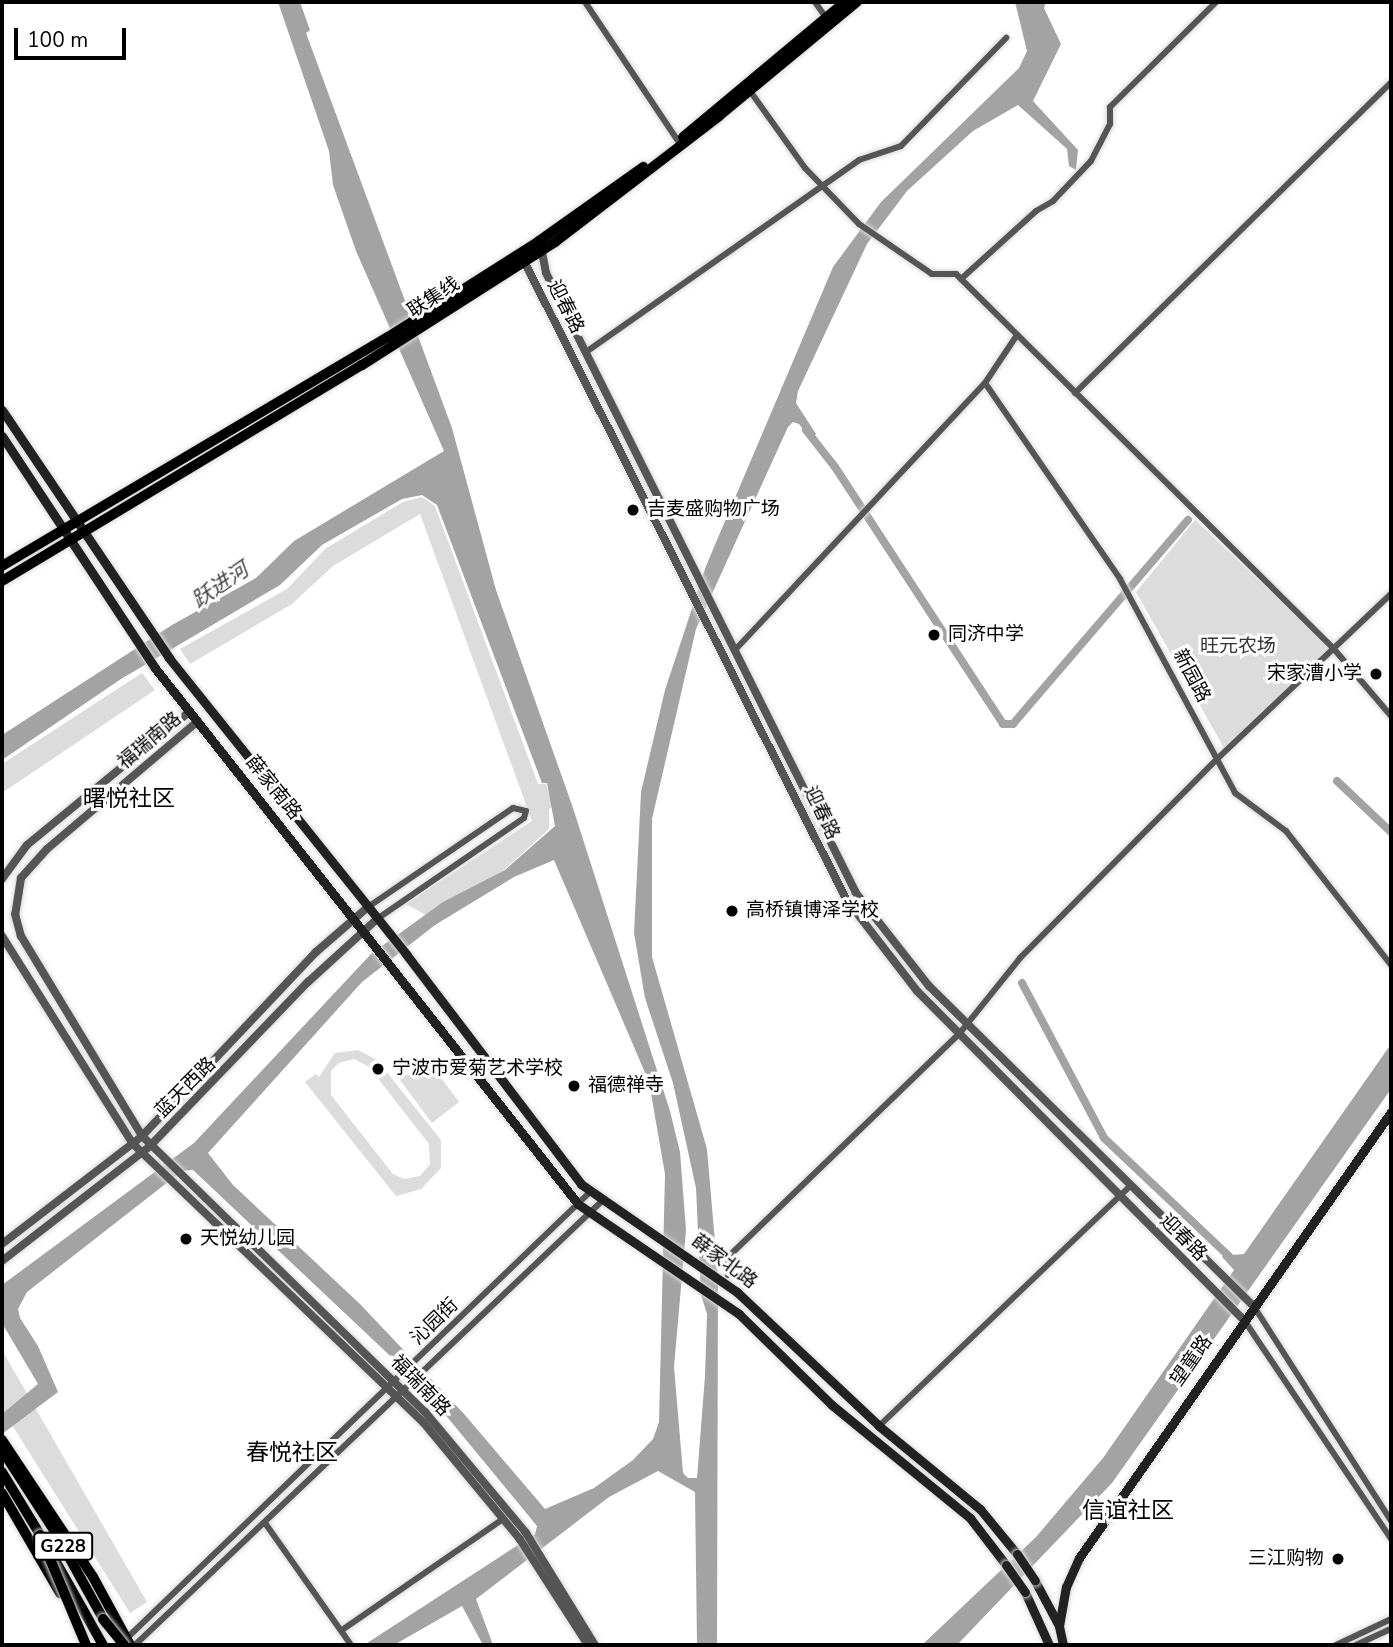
<!DOCTYPE html>
<meta charset="utf-8">
<style>
body{margin:0}
#map{position:relative;width:1393px;height:1647px;overflow:hidden;background:#fff;font-family:"Nunito Sans","Noto Sans SC",sans-serif}
div>[style]{position:absolute}
[style*='--x']{left:calc(var(--x)*1px);top:calc(var(--y)*1px);width:calc(var(--w)*1px);rotate:calc(var(--a)*1deg)}
.green>*{inset:0;background:#dcdcdc}
.water>*{inset:0;background:#a3a3a3}
.canal>*{height:8px;margin:-4px;padding:0 4px;transform-origin:4px;border-radius:4px;background:#a3a3a3}
.roads{filter:drop-shadow(0 0 2px #dbdbdb) drop-shadow(0 0 2px #dbdbdb)}
.minor>*{height:6px;margin:-3px;padding:0 3px;transform-origin:3px;border-radius:3px;background:#555}
.tertiary>*{height:8px;margin:-4px;padding:0 4px;transform-origin:4px;border-radius:4px;background:#555}
.secondary>*{height:9px;margin:-4.5px;padding:0 4.5px;transform-origin:4.5px;border-radius:4.5px;background:#222}
.primary>*{height:10px;margin:-5px;padding:0 5px;transform-origin:5px;border-radius:5px;background:#000}
.trunk>*{height:10px;margin:-5px;padding:0 5px;transform-origin:5px;border-radius:5px;background:#000}
.bridges{filter:drop-shadow(0 0 2px #dbdbdb) drop-shadow(0 0 2px #dbdbdb)}
.secondary-bridge>*{height:9px;margin:-4.5px;padding:0 4.5px;transform-origin:4.5px;border-radius:4.5px;background:#222}
.trunk-bridge>*{height:10px;margin:-5px;padding:0 5px;transform-origin:5px;border-radius:5px;background:#000}
.dots>*{width:19px;height:19px;translate:-50% -50%;box-sizing:border-box;border:4px solid #fff;border-radius:50%}
span{translate:-50% -50%;white-space:nowrap;text-align:center;line-height:1.15;-webkit-text-stroke:6px #fff;paint-order:stroke}
.shield-label span{padding:2px 5px;background:#fff;border:2px solid;border-radius:5px;-webkit-text-stroke-width:0}
.shield-label{font-size:18px;color:#000;font-weight:700}
.street-label{font-size:19px;color:#000}
.poi-label{font-size:19px;color:#000}
.left{translate:0 -50%;text-align:left}
.right{translate:-100% -50%;text-align:right}
.park-label{font-size:19px;color:#333}
.water-label{font-size:21px;color:#444;font-style:italic}
.quarter-label{font-size:23px;color:#000}
.frame{position:absolute;inset:0;border:4px solid #000;pointer-events:none}
.scale{position:absolute;left:14px;top:28px;width:112px;height:32px;box-sizing:border-box;border:4px solid #000;border-top:0;padding-left:9px;font-size:21px;line-height:24px;white-space:nowrap;color:#000;-webkit-text-stroke:5px #fff;paint-order:stroke}
</style>
<div id="map">
<div class="green">
<div style="clip-path:polygon(422px 497px,435px 506px,538px 784px,546px 784px,553px 807px,549px 809px,549px 829px,504px 870px,426px 915px,406px 904px,532px 821px,420px 514px,333px 566px,292px 604px,190px 664px,180px 649px,287px 589px,325px 549px,403px 502px)"></div>
<div style="clip-path:polygon(1195px 520px,1331px 649px,1224px 748px,1136px 592px)"></div>
<div style="clip-path:polygon(142px 673px,155px 690px,2px 793px,2px 764px)"></div>
<div style="clip-path:polygon(evenodd,358px 1050px,377px 1060px,441px 1140px,441px 1168px,421px 1189px,396px 1196px,305px 1082px,316px 1074px,319px 1077px,335px 1053px,358px 1050px,354px 1059px,369px 1067px,429px 1144px,430px 1164px,420px 1176px,404px 1179px,393px 1174px,331px 1095px,331px 1071px,339px 1063px,354px 1059px)"></div>
<div style="clip-path:polygon(427px 1059px,459px 1102px,432px 1123px,400px 1080px)"></div>
<div style="clip-path:polygon(2px 1350px,147px 1602px,130px 1613px,2px 1409px)"></div>
</div>
<div class="water">
<div style="clip-path:polygon(evenodd,278px 2px,300px 2px,310px 30px,306px 33px,452px 428px,496px 590px,573px 808px,670px 1111px,680px 1152px,686px 1230px,674px 1367px,683px 1473px,688px 1478px,697px 1478px,705px 1376px,707px 1314px,701px 1295px,696px 1188px,673px 1083px,645px 998px,634px 933px,641px 792px,665px 690px,706px 566px,833px 267px,881px 202px,1019px 68px,1027px 51px,1015px 2px,1046px 2px,1044px 8px,1061px 44px,1033px 101px,1078px 150px,1076px 170px,1069px 166px,1067px 149px,1018px 105px,973px 131px,907px 191px,867px 244px,798px 391px,796px 403px,816px 434px,811px 440px,799px 424px,793px 422px,788px 427px,696px 629px,652px 819px,652px 957px,707px 1149px,718px 1277px,717px 1645px,697px 1645px,695px 1492px,658px 1471px,609px 1497px,476px 1599px,493px 1645px,483px 1645px,462px 1606px,394px 1645px,364px 1645px,535px 1534px,537px 1526px,420px 1384px,193px 1170px,182px 1171px,27px 1292px,18px 1309px,20px 1318px,38px 1346px,58px 1392px,2px 1434px,2px 1414px,38px 1384px,2px 1323px,2px 1285px,194px 1143px,371px 954px,443px 902px,505px 870px,555px 826px,547px 783px,542px 783px,437px 505px,422px 495px,402px 499px,322px 545px,280px 585px,121px 679px,2px 760px,2px 735px,172px 625px,256px 578px,294px 541px,444px 451px,356px 251px,333px 185px,329px 151px,278px 2px,554px 860px,649px 1082px,665px 1174px,659px 1422px,653px 1439px,633px 1460px,594px 1488px,545px 1509px,465px 1415px,360px 1304px,233px 1185px,208px 1153px,362px 982px,435px 925px,514px 877px,554px 860px)"></div>
<div style="clip-path:polygon(1391px 1044px,1391px 1089px,1112px 1483px,957px 1645px,922px 1645px,1036px 1537px,1103px 1458px,1234px 1270px,1222px 1257px,1227px 1249px,1232px 1255px,1244px 1254px)"></div>
</div>
<div class="canal">
<div style="--x:806;--y:430;--w:47;--a:51.9"></div>
<div style="--x:835;--y:467;--w:307;--a:56.8"></div>
<div style="--x:1003;--y:724;--w:10;--a:0"></div>
<div style="--x:1013;--y:724;--w:269;--a:-49.4"></div>
<div style="--x:1337;--y:781;--w:74;--a:43.4"></div>
<div style="--x:1022;--y:983;--w:175;--a:62.1"></div>
<div style="--x:1104;--y:1138;--w:173;--a:43.4"></div>
</div>
<div class="roads">
<div class="minor">
<div style="--x:585;--y:2;--w:167;--a:56.2"></div>
<div style="--x:815;--y:2;--w:19;--a:55"></div>
<div style="--x:750;--y:91;--w:95;--a:54.5"></div>
<div style="--x:805;--y:168;--w:78;--a:46"></div>
<div style="--x:859;--y:224;--w:88;--a:34.4"></div>
<div style="--x:932;--y:274;--w:24;--a:0"></div>
<div style="--x:956;--y:274;--w:532;--a:44.77"></div>
<div style="--x:1334;--y:649;--w:88;--a:49.6"></div>
<div style="--x:961;--y:279;--w:101;--a:-42.2"></div>
<div style="--x:1036;--y:211;--w:20;--a:-30"></div>
<div style="--x:1053;--y:201;--w:55;--a:-46.5"></div>
<div style="--x:1091;--y:161;--w:42;--a:-62.8"></div>
<div style="--x:1110;--y:124;--w:17;--a:-90"></div>
<div style="--x:1110;--y:107;--w:149;--a:-44.7"></div>
<div style="--x:586;--y:352;--w:334;--a:-35.1"></div>
<div style="--x:859;--y:160;--w:44;--a:-18.4"></div>
<div style="--x:901;--y:146;--w:151;--a:-45.8"></div>
<div style="--x:985;--y:383;--w:238;--a:55.4"></div>
<div style="--x:1120;--y:579;--w:243;--a:61.7"></div>
<div style="--x:1235;--y:793;--w:64;--a:36.7"></div>
<div style="--x:1286;--y:831;--w:170;--a:51.9"></div>
<div style="--x:1075;--y:393;--w:443;--a:-44.5"></div>
<div style="--x:735;--y:650;--w:366;--a:-46.9"></div>
<div style="--x:985;--y:383;--w:58;--a:-56.3"></div>
<div style="--x:368;--y:907;--w:176;--a:-34.3"></div>
<div style="--x:513;--y:808;--w:13;--a:13"></div>
<div style="--x:526;--y:811;--w:7;--a:106"></div>
<div style="--x:524;--y:818;--w:178;--a:145.5"></div>
<div style="--x:728;--y:1275;--w:18;--a:-90"></div>
<div style="--x:728;--y:1257;--w:321;--a:-44"></div>
<div style="--x:959;--y:1034;--w:97;--a:-51.2"></div>
<div style="--x:1020;--y:958;--w:280;--a:-45.3"></div>
<div style="--x:1217;--y:759;--w:240;--a:-43.5"></div>
<div style="--x:1253;--y:1305;--w:256;--a:57.4"></div>
<div style="--x:1244;--y:1320;--w:264;--a:56.1"></div>
<div style="--x:879;--y:1426;--w:349;--a:-43.7"></div>
<div style="--x:265;--y:1523;--w:149;--a:54.8"></div>
<div style="--x:342;--y:1630;--w:196;--a:-34.6"></div>
<div style="--x:126;--y:1639;--w:643;--a:-43.93"></div>
<div style="--x:135;--y:1645;--w:644;--a:-43.55"></div>
<div style="--x:1336;--y:1645;--w:61;--a:-25.3"></div>
<div style="--x:1356;--y:1645;--w:38;--a:-25"></div>
</div>
<div class="tertiary">
<div style="--x:541;--y:247;--w:26;--a:79"></div>
<div style="--x:546;--y:273;--w:693;--a:63.43"></div>
<div style="--x:856;--y:893;--w:118;--a:51.9"></div>
<div style="--x:929;--y:986;--w:455;--a:44.6"></div>
<div style="--x:523;--y:259;--w:717;--a:63.22"></div>
<div style="--x:846;--y:899;--w:116;--a:52.3"></div>
<div style="--x:917;--y:991;--w:462;--a:45.2"></div>
<div style="--x:198;--y:721;--w:198;--a:139.7"></div>
<div style="--x:47;--y:849;--w:39;--a:132"></div>
<div style="--x:21;--y:878;--w:36;--a:99"></div>
<div style="--x:15;--y:914;--w:23;--a:75"></div>
<div style="--x:21;--y:936;--w:234;--a:58.8"></div>
<div style="--x:142;--y:1136;--w:395;--a:44.3"></div>
<div style="--x:425;--y:1412;--w:158;--a:50.1"></div>
<div style="--x:526;--y:1533;--w:132;--a:58.4"></div>
<div style="--x:2;--y:879;--w:42;--a:-53.7"></div>
<div style="--x:27;--y:845;--w:211;--a:-39.4"></div>
<div style="--x:2;--y:936;--w:246;--a:57.8"></div>
<div style="--x:133;--y:1144;--w:402;--a:43.8"></div>
<div style="--x:423;--y:1422;--w:151;--a:50.4"></div>
<div style="--x:519;--y:1538;--w:127;--a:57.2"></div>
<div style="--x:2;--y:1244;--w:177;--a:-37.6"></div>
<div style="--x:142;--y:1136;--w:253;--a:-46.6"></div>
<div style="--x:316;--y:952;--w:69;--a:-40.9"></div>
<div style="--x:2;--y:1261;--w:187;--a:-37.8"></div>
<div style="--x:150;--y:1146;--w:228;--a:-46.1"></div>
<div style="--x:308;--y:982;--w:93;--a:-42.4"></div>
</div>
<div class="secondary">
<div style="--x:2;--y:410;--w:299;--a:56"></div>
<div style="--x:169;--y:658;--w:379;--a:51.3"></div>
<div style="--x:406;--y:954;--w:289;--a:52.7"></div>
<div style="--x:581;--y:1184;--w:190;--a:34.7"></div>
<div style="--x:737;--y:1292;--w:195;--a:43.3"></div>
<div style="--x:879;--y:1426;--w:131;--a:39.4"></div>
<div style="--x:980;--y:1509;--w:58;--a:50.6"></div>
<div style="--x:2;--y:436;--w:278;--a:56.6"></div>
<div style="--x:155;--y:668;--w:683;--a:51.72"></div>
<div style="--x:578;--y:1204;--w:195;--a:34.3"></div>
<div style="--x:739;--y:1314;--w:130;--a:44.4"></div>
<div style="--x:832;--y:1405;--w:178;--a:39.3"></div>
<div style="--x:970;--y:1518;--w:59;--a:52.5"></div>
<div style="--x:1035;--y:1581;--w:51;--a:61.9"></div>
<div style="--x:1025;--y:1592;--w:58;--a:65.6"></div>
<div style="--x:1063;--y:1645;--w:19;--a:-102"></div>
<div style="--x:1059;--y:1626;--w:40;--a:-80"></div>
<div style="--x:1066;--y:1587;--w:32;--a:-66"></div>
<div style="--x:1079;--y:1558;--w:544;--a:-55.03"></div>
</div>
<div class="primary">
<div style="--x:683;--y:137;--w:211;--a:-39.8"></div>
<div style="--x:2;--y:566;--w:449;--a:-30.7"></div>
<div style="--x:388;--y:337;--w:179;--a:-32.4"></div>
<div style="--x:539;--y:241;--w:128;--a:-35.4"></div>
<div style="--x:2;--y:581;--w:420;--a:-31"></div>
<div style="--x:362;--y:365;--w:229;--a:-32.5"></div>
<div style="--x:555;--y:242;--w:207;--a:-37.5"></div>
<div style="--x:719;--y:116;--w:179;--a:-39.6"></div>
<div style="--x:2;--y:1440;--w:164;--a:56.4"></div>
<div style="--x:93;--y:1577;--w:77;--a:61.4"></div>
<div style="--x:2;--y:1493;--w:116;--a:59.9"></div>
</div>
<div class="trunk">
<div style="--x:2;--y:1450;--w:95;--a:57"></div>
<div style="--x:54;--y:1530;--w:107;--a:61"></div>
<div style="--x:2;--y:1472;--w:81;--a:58.7"></div>
<div style="--x:52;--y:1555;--w:103;--a:60.5"></div>
</div>
</div>
<div class="bridges">
<div class="secondary-bridge">
<div style="--x:1017;--y:1554;--w:32;--a:56"></div>
<div style="--x:1006;--y:1565;--w:33;--a:55"></div>
</div>
<div class="trunk-bridge">
<div style="--x:40;--y:1535;--w:119;--a:67.3"></div>
<div style="--x:103;--y:1619;--w:33;--a:51"></div>
</div>
</div>
<div class="dots">
<div style="left:633px;top:510px;background:#000"></div>
<div style="left:934px;top:635px;background:#000"></div>
<div style="left:1376px;top:674px;background:#000"></div>
<div style="left:732px;top:911px;background:#000"></div>
<div style="left:378px;top:1069px;background:#000"></div>
<div style="left:574px;top:1086px;background:#000"></div>
<div style="left:186px;top:1239px;background:#000"></div>
<div style="left:1338px;top:1559px;background:#000"></div>
</div>
<div class="shield-label">
<span style="left:63px;top:1546px">G228</span>
</div>
<div class="street-label">
<span style="left:434px;top:298px;rotate:-33deg">联集线</span>
<span style="left:565px;top:307px;rotate:63deg">迎春路</span>
<span style="left:1191px;top:676px;rotate:62deg">新园路</span>
<span style="left:150px;top:741px;rotate:-40deg">福瑞南路</span>
<span style="left:273px;top:788px;rotate:51deg">薛家南路</span>
<span style="left:821px;top:813px;rotate:64deg">迎春路</span>
<span style="left:186px;top:1088px;rotate:-45deg">蓝天西路</span>
<span style="left:1183px;top:1238px;rotate:45deg">迎春路</span>
<span style="left:724px;top:1262px;rotate:37deg">薛家北路</span>
<span style="left:435px;top:1322px;rotate:-44deg">沁园街</span>
<span style="left:1192px;top:1361px;rotate:-55deg">望童路</span>
<span style="left:420px;top:1386px;rotate:46deg">福瑞南路</span>
</div>
<div class="poi-label">
<span class="left" style="left:647px;top:510px">吉麦盛购物广场</span>
<span class="left" style="left:948px;top:635px">同济中学</span>
<span class="right" style="left:1362px;top:674px">宋家漕小学</span>
<span class="left" style="left:746px;top:911px">高桥镇博泽学校</span>
<span class="left" style="left:392px;top:1069px">宁波市爱菊艺术学校</span>
<span class="left" style="left:588px;top:1086px">福德禅寺</span>
<span class="left" style="left:200px;top:1239px">天悦幼儿园</span>
<span class="right" style="left:1324px;top:1559px">三江购物</span>
</div>
<div class="park-label">
<span style="left:1238px;top:647px">旺元农场</span>
</div>
<div class="water-label">
<span style="left:220px;top:585px;rotate:-34deg">跃进河</span>
</div>
<div class="quarter-label">
<span style="left:129px;top:799px">曙悦社区</span>
<span style="left:292px;top:1453px">春悦社区</span>
<span style="left:1128px;top:1511px">信谊社区</span>
</div>
<div class="frame"></div>
<div class="scale">100 m</div>
</div>
